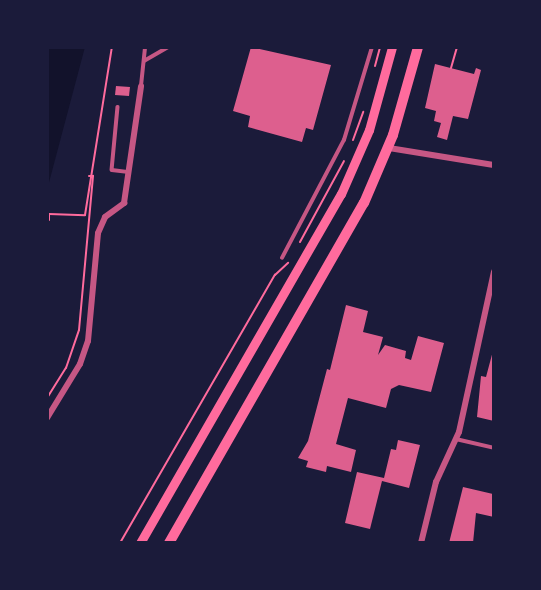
<!DOCTYPE html>
<style>
body{margin:0}
#map{position:relative;width:541px;height:590px;overflow:hidden;background:#1b1b3a;font-family:Lato,sans-serif}
div>[style]{position:absolute}
[style*='--x']{left:calc(var(--x)*1px);top:calc(var(--y)*1px);width:calc(var(--w)*1px);rotate:calc(var(--a)*1deg)}
.water>*{inset:0;background:#12122b}
.building>*{inset:0;background:#dd5f8e}
.path>*{height:2px;margin:-1px;padding:0 1px;transform-origin:1px;border-radius:1px;background:#ff6b9d}
.service>*{height:3.5px;margin:-1.75px;padding:0 1.75px;transform-origin:1.75px;border-radius:1.75px;background:#c65784}
.minor>*{height:6px;margin:-3px;padding:0 3px;transform-origin:3px;border-radius:3px;background:#c65784}
.secondary>*{height:9px;margin:-4.5px;padding:0 4.5px;transform-origin:4.5px;border-radius:4.5px;background:#ff6b9d}
.primary>*{height:10px;margin:-5px;padding:0 5px;transform-origin:5px;border-radius:5px;background:#ff6b9d}
span{translate:-50% -50%;white-space:nowrap;text-align:center;line-height:1.15;-webkit-text-stroke:6px #1b1b3a;paint-order:stroke}
.frame{position:absolute;inset:0;border:49px solid #1b1b3a;pointer-events:none}
</style>
<div id="map">
<div class="water">
<div style="clip-path:polygon(47px 47px,85px 47px,47px 190px)"></div>
</div>
<div class="building">
<div style="clip-path:polygon(251px 47px,331px 65px,313px 130px,306px 128px,302px 142px,248px 127px,250px 116px,233px 111px)"></div>
<div style="clip-path:polygon(435px 64px,474px 74px,476px 68px,481px 70px,468px 119px,453px 116px,447px 140px,437px 137px,441px 123px,434px 121px,436px 111px,425px 108px)"></div>
<div style="clip-path:polygon(116px 86px,130px 87px,129px 96px,115px 95px)"></div>
<div style="clip-path:polygon(346px 305px,368px 311px,363px 332px,383px 337px,378px 355px,385px 345px,406px 351px,405px 358px,411px 360px,418px 336px,444px 343px,431px 392px,399px 385px,391px 389px,386px 408px,348px 398px,336px 444px,356px 450px,351px 472px,327px 466px,326px 472px,306px 467px,308px 461px,298px 458px,308px 441px,327px 369px,330px 370px)"></div>
<div style="clip-path:polygon(494px 347px,494px 421px,477px 417px,481px 376px,486px 377px)"></div>
<div style="clip-path:polygon(398px 440px,420px 445px,409px 488px,382px 481px,370px 529px,345px 523px,357px 472px,384px 478px,391px 449px,396px 450px)"></div>
<div style="clip-path:polygon(463px 487px,493px 494px,494px 517px,476px 513px,473px 543px,449px 543px)"></div>
</div>
<div class="path">
<div style="--x:375;--y:66;--w:20;--a:-75"></div>
<div style="--x:451;--y:68;--w:22;--a:-74"></div>
<div style="--x:353;--y:140;--w:30;--a:-70"></div>
<div style="--x:49;--y:220;--w:6;--a:-90"></div>
<div style="--x:49;--y:214;--w:36;--a:2"></div>
<div style="--x:85;--y:215;--w:170;--a:-80.9"></div>
<div style="--x:300;--y:242;--w:92;--a:-61.5"></div>
<div style="--x:47;--y:398;--w:36;--a:-58"></div>
<div style="--x:66;--y:368;--w:40;--a:-71.1"></div>
<div style="--x:79;--y:330;--w:155;--a:-84.8"></div>
<div style="--x:93;--y:176;--w:4;--a:180"></div>
<div style="--x:120;--y:543;--w:310;--a:-60"></div>
<div style="--x:275;--y:275;--w:18;--a:-43"></div>
</div>
<div class="service">
<div style="--x:144;--y:61;--w:28;--a:-30"></div>
<div style="--x:141;--y:86;--w:39;--a:-84"></div>
<div style="--x:118;--y:107;--w:63;--a:95.4"></div>
<div style="--x:112;--y:170;--w:17;--a:7"></div>
<div style="--x:282;--y:258;--w:133;--a:-62.3"></div>
<div style="--x:344;--y:140;--w:97;--a:-73.2"></div>
<div style="--x:456;--y:439;--w:39;--a:13"></div>
</div>
<div class="minor">
<div style="--x:389;--y:148;--w:106;--a:9.2"></div>
<div style="--x:47;--y:418;--w:63;--a:-58.6"></div>
<div style="--x:80;--y:364;--w:24;--a:-71"></div>
<div style="--x:88;--y:341;--w:108;--a:-84.7"></div>
<div style="--x:98;--y:233;--w:17;--a:-66"></div>
<div style="--x:105;--y:217;--w:24;--a:-36"></div>
<div style="--x:124;--y:203;--w:118;--a:-81.7"></div>
<div style="--x:421;--y:543;--w:63;--a:-76.2"></div>
<div style="--x:436;--y:482;--w:55;--a:-65.3"></div>
<div style="--x:459;--y:432;--w:164;--a:-77.7"></div>
</div>
<div class="secondary">
<div style="--x:140;--y:543;--w:403;--a:-60.1"></div>
<div style="--x:341;--y:194;--w:70;--a:-66.4"></div>
<div style="--x:369;--y:130;--w:86;--a:-74.5"></div>
</div>
<div class="primary">
<div style="--x:169;--y:543;--w:392;--a:-60.2"></div>
<div style="--x:364;--y:203;--w:74;--a:-66.9"></div>
<div style="--x:393;--y:135;--w:91;--a:-74.1"></div>
</div>
<div class="frame"></div>
</div>
